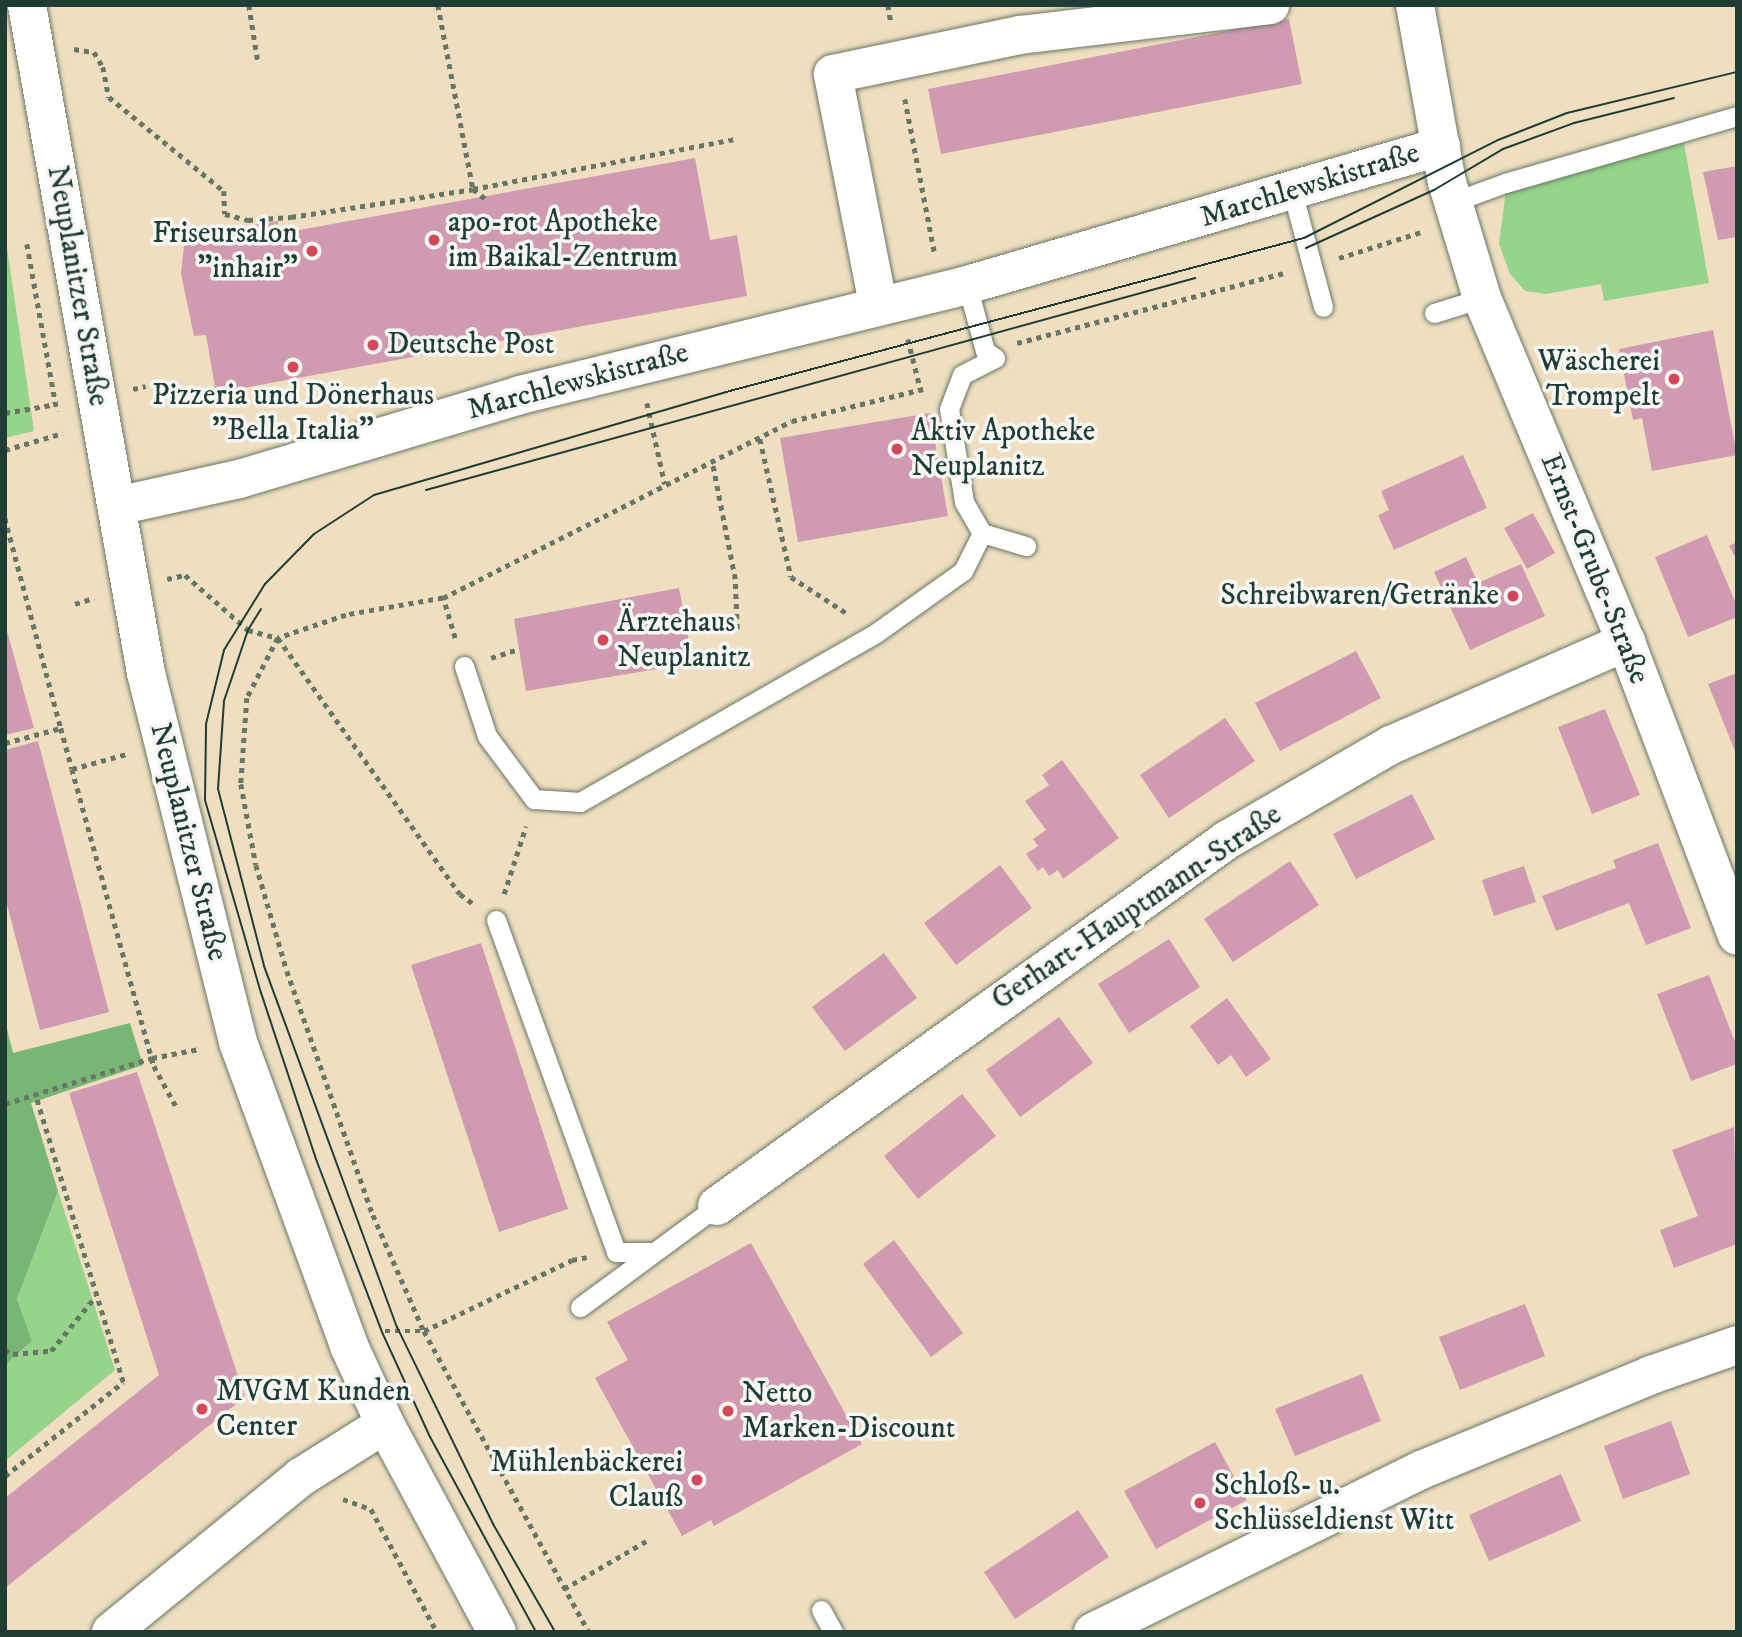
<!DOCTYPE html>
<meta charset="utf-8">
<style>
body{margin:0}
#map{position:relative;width:1742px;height:1637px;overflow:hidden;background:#efdfc0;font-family:"IM FELL DW Pica",serif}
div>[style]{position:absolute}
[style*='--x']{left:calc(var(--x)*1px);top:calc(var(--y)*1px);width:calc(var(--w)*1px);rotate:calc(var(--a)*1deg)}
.green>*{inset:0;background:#95d48a}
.forest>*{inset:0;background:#78b676}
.building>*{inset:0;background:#d09bb0}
.path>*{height:4.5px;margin-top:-2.25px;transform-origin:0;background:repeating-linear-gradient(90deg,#687665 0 5px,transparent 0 10px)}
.roads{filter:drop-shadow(0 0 2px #687665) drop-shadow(0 0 2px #687665)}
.lane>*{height:19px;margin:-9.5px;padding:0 9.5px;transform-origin:9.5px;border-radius:9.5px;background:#fff}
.street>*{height:38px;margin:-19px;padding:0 19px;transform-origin:19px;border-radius:19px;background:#fff}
.secondary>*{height:38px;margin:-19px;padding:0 19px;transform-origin:19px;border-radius:19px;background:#fff}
.tram>*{height:2px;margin:-1px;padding:0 1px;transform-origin:1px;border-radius:1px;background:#1f3d34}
.dots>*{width:19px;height:19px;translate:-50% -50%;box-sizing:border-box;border:4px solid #f6f6f2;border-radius:50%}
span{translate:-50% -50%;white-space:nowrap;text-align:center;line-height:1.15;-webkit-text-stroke:7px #f6f6f2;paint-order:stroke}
.street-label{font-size:30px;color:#1f3d34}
.poi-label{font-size:30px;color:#1f3d34}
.left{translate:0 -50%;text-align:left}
.right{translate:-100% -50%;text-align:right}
.frame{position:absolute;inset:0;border:7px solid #1f3d34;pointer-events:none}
</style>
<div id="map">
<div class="green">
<div style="clip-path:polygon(1684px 143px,1709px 283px,1604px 301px,1601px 284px,1546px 294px,1525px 291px,1510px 274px,1499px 244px,1506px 190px)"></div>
<div style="clip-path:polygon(5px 234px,34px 431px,5px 438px)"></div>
<div style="clip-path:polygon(58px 1191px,115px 1370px,5px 1461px,5px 1365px,32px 1341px,17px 1299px)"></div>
</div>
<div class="forest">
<div style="clip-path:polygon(5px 1021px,13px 1053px,130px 1023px,143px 1065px,31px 1103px,58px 1191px,17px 1299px,32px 1341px,5px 1365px)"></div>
</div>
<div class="building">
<div style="clip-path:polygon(1289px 19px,1302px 84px,941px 154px,928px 89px)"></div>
<div style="clip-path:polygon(695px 158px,710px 240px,737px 235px,747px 296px,216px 393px,206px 335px,194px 336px,181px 274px,184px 246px,193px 235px,278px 221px,277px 234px)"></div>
<div style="clip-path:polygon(1737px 166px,1737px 237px,1718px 240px,1703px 172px)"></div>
<div style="clip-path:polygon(1713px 330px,1737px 455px,1652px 471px,1642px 418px,1633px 420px,1619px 349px)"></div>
<div style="clip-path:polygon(930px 413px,948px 516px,798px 542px,780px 438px)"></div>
<div style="clip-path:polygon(1463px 455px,1487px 508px,1394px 550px,1378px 515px,1389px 510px,1381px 491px)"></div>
<div style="clip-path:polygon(1533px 513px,1555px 553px,1527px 569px,1504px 528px)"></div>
<div style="clip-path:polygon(1707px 535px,1737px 606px,1737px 617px,1688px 637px,1655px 557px)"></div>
<div style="clip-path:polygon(1737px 542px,1737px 560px,1729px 546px)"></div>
<div style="clip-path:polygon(1466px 557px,1478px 583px,1521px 564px,1545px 616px,1470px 650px,1434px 572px)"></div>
<div style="clip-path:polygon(679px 588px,693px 663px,526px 691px,514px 619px)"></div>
<div style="clip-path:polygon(5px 624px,34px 728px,5px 735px)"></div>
<div style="clip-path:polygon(1356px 651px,1381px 698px,1280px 751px,1255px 703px)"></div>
<div style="clip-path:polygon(1737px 673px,1737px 756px,1708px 684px)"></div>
<div style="clip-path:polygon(1605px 709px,1640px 795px,1592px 814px,1558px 727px)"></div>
<div style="clip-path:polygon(1225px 718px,1255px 761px,1169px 818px,1140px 775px)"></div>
<div style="clip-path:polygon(38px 741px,109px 1012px,40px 1030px,5px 897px,5px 750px)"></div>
<div style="clip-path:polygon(1062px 760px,1119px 838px,1063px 879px,1058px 870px,1049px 876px,1043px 867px,1038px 871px,1026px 854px,1038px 846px,1033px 839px,1046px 830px,1025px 801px,1049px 785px,1042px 775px)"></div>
<div style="clip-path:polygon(1412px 794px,1435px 839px,1356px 879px,1333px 834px)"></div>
<div style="clip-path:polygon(1658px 843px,1691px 928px,1646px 945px,1629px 903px,1556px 931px,1542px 896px,1616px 868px,1613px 860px)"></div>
<div style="clip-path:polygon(1290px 861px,1319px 905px,1233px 962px,1204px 919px)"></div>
<div style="clip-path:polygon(1000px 865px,1032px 908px,956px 965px,924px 923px)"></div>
<div style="clip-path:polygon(1524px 866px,1536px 902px,1494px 916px,1482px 880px)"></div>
<div style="clip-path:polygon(1169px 939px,1200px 987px,1129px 1033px,1098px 984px)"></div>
<div style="clip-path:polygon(481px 943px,568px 1209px,499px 1232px,411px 965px)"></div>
<div style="clip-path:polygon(884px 953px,917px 998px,845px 1051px,812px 1007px)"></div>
<div style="clip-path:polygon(1709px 975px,1737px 1047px,1737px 1064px,1691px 1081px,1657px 994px)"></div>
<div style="clip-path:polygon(1227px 998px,1271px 1059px,1246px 1077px,1231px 1055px,1218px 1065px,1190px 1026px)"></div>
<div style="clip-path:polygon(1059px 1017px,1093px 1063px,1020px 1117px,986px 1070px)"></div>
<div style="clip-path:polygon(137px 1072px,245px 1397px,5px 1588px,5px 1498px,159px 1375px,69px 1093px)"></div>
<div style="clip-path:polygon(962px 1094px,996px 1136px,918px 1199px,884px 1156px)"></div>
<div style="clip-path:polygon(1734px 1127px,1737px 1244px,1674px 1268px,1660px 1230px,1698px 1216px,1672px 1150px)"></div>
<div style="clip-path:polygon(894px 1240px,963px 1333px,931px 1357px,863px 1264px)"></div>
<div style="clip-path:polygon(751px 1243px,862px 1444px,714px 1526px,711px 1520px,682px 1536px,595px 1378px,628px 1360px,607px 1322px)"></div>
<div style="clip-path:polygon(1525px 1304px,1545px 1356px,1460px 1390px,1439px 1337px)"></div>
<div style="clip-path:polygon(1362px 1374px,1381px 1421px,1295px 1456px,1275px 1409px)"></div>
<div style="clip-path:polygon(1671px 1421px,1690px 1474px,1623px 1499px,1604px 1446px)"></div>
<div style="clip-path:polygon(1215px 1442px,1247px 1500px,1156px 1549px,1124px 1491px)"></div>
<div style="clip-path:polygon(1561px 1474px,1581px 1521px,1489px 1561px,1469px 1515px)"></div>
<div style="clip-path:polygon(1078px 1510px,1109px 1557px,1015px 1619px,984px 1572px)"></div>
</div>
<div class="path">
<div style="--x:249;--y:5;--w:58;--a:81"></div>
<div style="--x:438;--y:5;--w:187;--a:79.2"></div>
<div style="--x:473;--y:189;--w:16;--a:38"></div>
<div style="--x:888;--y:5;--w:17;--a:80"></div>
<div style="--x:74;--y:49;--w:20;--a:9"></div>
<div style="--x:94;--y:52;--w:17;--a:59"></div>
<div style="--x:103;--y:67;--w:31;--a:79"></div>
<div style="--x:109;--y:97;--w:149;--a:39.3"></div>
<div style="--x:224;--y:191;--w:23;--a:88"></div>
<div style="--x:225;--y:214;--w:24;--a:15"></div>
<div style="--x:248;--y:220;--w:43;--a:-4"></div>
<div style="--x:291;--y:217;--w:184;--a:-8.7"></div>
<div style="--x:473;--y:189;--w:266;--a:-10.8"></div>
<div style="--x:905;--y:99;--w:159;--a:79.1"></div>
<div style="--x:27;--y:244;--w:170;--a:79.8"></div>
<div style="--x:1339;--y:258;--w:89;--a:-17.6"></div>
<div style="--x:908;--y:339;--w:54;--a:76"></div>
<div style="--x:508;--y:341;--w:16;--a:76"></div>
<div style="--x:1017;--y:343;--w:275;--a:-14.7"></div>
<div style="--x:133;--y:389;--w:13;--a:-13"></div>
<div style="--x:647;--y:403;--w:83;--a:77.5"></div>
<div style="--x:5;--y:413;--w:52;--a:-10"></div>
<div style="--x:760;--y:439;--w:141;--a:77.3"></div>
<div style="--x:791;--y:577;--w:68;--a:33"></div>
<div style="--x:5;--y:450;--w:60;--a:-16.3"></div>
<div style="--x:5;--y:518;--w:217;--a:75.1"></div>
<div style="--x:167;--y:579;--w:18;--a:-13"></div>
<div style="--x:185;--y:575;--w:84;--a:41.1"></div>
<div style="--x:248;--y:630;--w:31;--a:15"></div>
<div style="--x:278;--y:638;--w:314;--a:54.6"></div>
<div style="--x:460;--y:894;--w:17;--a:36"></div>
<div style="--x:443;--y:598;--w:98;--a:170.1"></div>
<div style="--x:346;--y:615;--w:72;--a:161.3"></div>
<div style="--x:278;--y:638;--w:68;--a:117.3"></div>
<div style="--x:247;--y:698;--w:86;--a:94"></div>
<div style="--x:241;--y:784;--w:82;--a:79.5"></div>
<div style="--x:256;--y:865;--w:110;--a:73.7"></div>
<div style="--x:287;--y:971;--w:259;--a:70.6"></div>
<div style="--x:373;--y:1215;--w:127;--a:66.3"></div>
<div style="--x:424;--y:1331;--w:343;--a:61.3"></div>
<div style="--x:75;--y:604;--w:20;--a:-18"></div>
<div style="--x:687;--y:631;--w:50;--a:-2.3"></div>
<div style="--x:737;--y:629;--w:50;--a:-92.3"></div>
<div style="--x:735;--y:579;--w:119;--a:-101.1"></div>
<div style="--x:455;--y:638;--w:42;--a:-106.7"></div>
<div style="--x:443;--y:598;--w:391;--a:-26.9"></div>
<div style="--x:792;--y:421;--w:135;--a:-13.7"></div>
<div style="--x:491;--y:658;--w:29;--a:-18"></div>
<div style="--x:5;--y:743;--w:58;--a:-15"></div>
<div style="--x:61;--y:728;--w:42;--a:75"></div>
<div style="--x:72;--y:769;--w:57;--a:-15.3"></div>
<div style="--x:72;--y:769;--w:308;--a:74.6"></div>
<div style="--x:154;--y:1066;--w:48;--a:61.3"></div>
<div style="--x:504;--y:894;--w:71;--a:-72.1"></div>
<div style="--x:5;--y:1104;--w:154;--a:-17.4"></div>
<div style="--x:152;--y:1058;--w:48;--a:-10.8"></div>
<div style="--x:385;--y:1331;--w:39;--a:0"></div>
<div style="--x:424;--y:1331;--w:164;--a:-25.6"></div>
<div style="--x:572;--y:1260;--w:15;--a:-11"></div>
<div style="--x:5;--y:1350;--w:9;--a:27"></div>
<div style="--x:13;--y:1354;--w:38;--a:-5"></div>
<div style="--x:51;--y:1351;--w:70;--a:-50.8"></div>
<div style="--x:5;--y:1476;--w:151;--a:-38.5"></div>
<div style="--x:123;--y:1382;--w:301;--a:-107"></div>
<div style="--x:343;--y:1499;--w:30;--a:20"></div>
<div style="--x:371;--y:1509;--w:140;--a:61.8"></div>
<div style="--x:564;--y:1589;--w:95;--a:-30.3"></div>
</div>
<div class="roads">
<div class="lane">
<div style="--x:1292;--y:191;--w:120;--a:75"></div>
<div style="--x:1453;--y:202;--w:55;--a:-20.1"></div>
<div style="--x:1505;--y:183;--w:241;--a:-16.1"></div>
<div style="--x:967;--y:285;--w:68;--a:74.7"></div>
<div style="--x:985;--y:351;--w:12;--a:35"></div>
<div style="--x:995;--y:358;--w:37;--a:153"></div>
<div style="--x:962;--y:375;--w:36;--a:111"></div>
<div style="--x:949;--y:409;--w:94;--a:80.8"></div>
<div style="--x:964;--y:502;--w:36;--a:60"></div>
<div style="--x:982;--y:533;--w:46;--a:16.5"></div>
<div style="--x:1434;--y:313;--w:50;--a:-17.4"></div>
<div style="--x:464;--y:666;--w:74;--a:71.8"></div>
<div style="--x:487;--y:736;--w:79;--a:53.3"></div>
<div style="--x:534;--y:799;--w:46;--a:3.7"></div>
<div style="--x:580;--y:802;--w:341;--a:-29.7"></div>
<div style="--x:876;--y:633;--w:107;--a:-35.5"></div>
<div style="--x:963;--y:571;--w:42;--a:-63.4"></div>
<div style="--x:496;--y:920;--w:353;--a:70.1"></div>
<div style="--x:616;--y:1252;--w:34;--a:0"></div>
<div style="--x:580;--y:1307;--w:170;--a:-36.4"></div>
<div style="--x:821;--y:1610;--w:25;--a:61"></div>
</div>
<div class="street">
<div style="--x:1415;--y:5;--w:180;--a:79.8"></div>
<div style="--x:1447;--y:182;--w:121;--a:73.2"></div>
<div style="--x:1482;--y:298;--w:373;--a:67.3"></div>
<div style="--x:1626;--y:642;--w:314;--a:69.3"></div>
<div style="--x:878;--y:304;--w:234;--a:-101.1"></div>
<div style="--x:833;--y:74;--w:191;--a:-11.8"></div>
<div style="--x:1020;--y:35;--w:252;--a:-6.8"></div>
<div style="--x:117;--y:506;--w:125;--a:-12.5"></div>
<div style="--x:239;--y:479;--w:293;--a:-16.6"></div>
<div style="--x:520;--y:395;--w:460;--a:-13.8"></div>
<div style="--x:967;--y:285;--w:494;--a:-16.3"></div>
<div style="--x:717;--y:1206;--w:628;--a:-35.67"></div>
<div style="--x:1227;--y:840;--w:190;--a:-30.1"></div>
<div style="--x:1391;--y:745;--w:257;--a:-23.7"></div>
<div style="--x:111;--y:1632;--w:245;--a:-39.2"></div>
<div style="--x:301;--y:1477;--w:99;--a:-32.2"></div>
<div style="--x:1093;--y:1632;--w:366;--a:-26.3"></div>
<div style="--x:1421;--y:1470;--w:249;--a:-22.4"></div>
<div style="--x:1651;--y:1375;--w:91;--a:-19.2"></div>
</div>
<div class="secondary">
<div style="--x:27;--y:5;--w:679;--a:79.9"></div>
<div style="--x:146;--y:673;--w:380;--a:76"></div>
<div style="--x:238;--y:1042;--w:324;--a:69.9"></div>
<div style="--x:349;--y:1346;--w:86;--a:65.2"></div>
<div style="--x:385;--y:1424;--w:236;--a:61.7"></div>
</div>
</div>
<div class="tram">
<div style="--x:1306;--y:248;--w:141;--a:-24.4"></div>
<div style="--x:1434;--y:190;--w:80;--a:-30.7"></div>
<div style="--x:1503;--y:149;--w:76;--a:-20.1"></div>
<div style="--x:1574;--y:123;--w:103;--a:-14"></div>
<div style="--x:426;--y:490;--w:798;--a:-15.41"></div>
<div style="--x:261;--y:609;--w:25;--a:122"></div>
<div style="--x:248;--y:630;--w:75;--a:108.7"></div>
<div style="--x:224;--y:701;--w:88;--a:93.9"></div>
<div style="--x:218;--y:789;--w:183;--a:75.4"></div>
<div style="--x:264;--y:966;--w:385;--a:69.8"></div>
<div style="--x:397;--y:1327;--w:219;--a:64"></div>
<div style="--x:493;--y:1524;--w:125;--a:60.1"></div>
<div style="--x:536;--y:1632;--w:222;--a:-118.5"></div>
<div style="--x:430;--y:1437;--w:115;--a:-114.6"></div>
<div style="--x:382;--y:1332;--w:185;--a:-110.9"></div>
<div style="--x:316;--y:1159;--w:175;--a:-108.3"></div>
<div style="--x:261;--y:993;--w:201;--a:-106.2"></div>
<div style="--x:205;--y:800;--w:76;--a:-89.2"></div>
<div style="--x:206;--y:724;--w:76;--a:-76.3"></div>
<div style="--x:224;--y:650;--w:78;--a:-58.2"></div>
<div style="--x:265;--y:584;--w:70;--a:-45.6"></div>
<div style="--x:314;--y:534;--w:72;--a:-33"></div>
<div style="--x:374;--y:495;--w:367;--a:-16.3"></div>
<div style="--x:726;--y:392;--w:598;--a:-14.92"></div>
<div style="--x:1304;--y:238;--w:217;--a:-26.8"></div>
<div style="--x:1498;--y:140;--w:74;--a:-21.4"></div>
<div style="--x:1567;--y:113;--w:175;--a:-13.6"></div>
</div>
<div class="dots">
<div style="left:434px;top:240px;background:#d1495b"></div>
<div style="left:312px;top:251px;background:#d1495b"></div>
<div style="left:373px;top:345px;background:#d1495b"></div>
<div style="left:293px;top:367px;background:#d1495b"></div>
<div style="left:1674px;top:379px;background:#d1495b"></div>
<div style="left:897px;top:449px;background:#d1495b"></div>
<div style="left:1513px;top:596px;background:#d1495b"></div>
<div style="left:603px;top:640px;background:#d1495b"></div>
<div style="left:202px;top:1409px;background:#d1495b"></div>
<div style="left:728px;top:1411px;background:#d1495b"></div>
<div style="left:697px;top:1480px;background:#d1495b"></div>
<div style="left:1200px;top:1503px;background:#d1495b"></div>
</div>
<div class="street-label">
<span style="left:1310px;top:186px;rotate:-17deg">Marchlewskistraße</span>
<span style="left:77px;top:286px;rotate:80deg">Neuplanitzer Straße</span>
<span style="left:578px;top:382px;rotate:-15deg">Marchlewskistraße</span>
<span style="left:1594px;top:569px;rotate:68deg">Ernst-Grube-Straße</span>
<span style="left:188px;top:842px;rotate:76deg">Neuplanitzer Straße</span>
<span style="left:1137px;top:908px;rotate:-34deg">Gerhart-Hauptmann-Straße</span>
</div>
<div class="poi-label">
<span class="left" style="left:448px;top:240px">apo-rot Apotheke<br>im Baikal-Zentrum</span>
<span class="right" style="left:298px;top:251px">Friseursalon<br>"inhair"</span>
<span class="left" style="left:387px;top:345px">Deutsche Post</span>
<span class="right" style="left:1660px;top:379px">Wäscherei<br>Trompelt</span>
<span style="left:293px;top:413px">Pizzeria und Dönerhaus<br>"Bella Italia"</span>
<span class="left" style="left:911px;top:449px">Aktiv Apotheke<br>Neuplanitz</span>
<span class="right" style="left:1499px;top:596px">Schreibwaren/Getränke</span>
<span class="left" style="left:617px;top:640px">Ärztehaus<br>Neuplanitz</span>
<span class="left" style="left:216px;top:1409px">MVGM Kunden<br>Center</span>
<span class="left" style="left:742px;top:1411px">Netto<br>Marken-Discount</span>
<span class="right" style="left:683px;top:1480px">Mühlenbäckerei<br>Clauß</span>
<span class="left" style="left:1214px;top:1503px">Schloß- u.<br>Schlüsseldienst Witt</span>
</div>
<div class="frame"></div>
</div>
